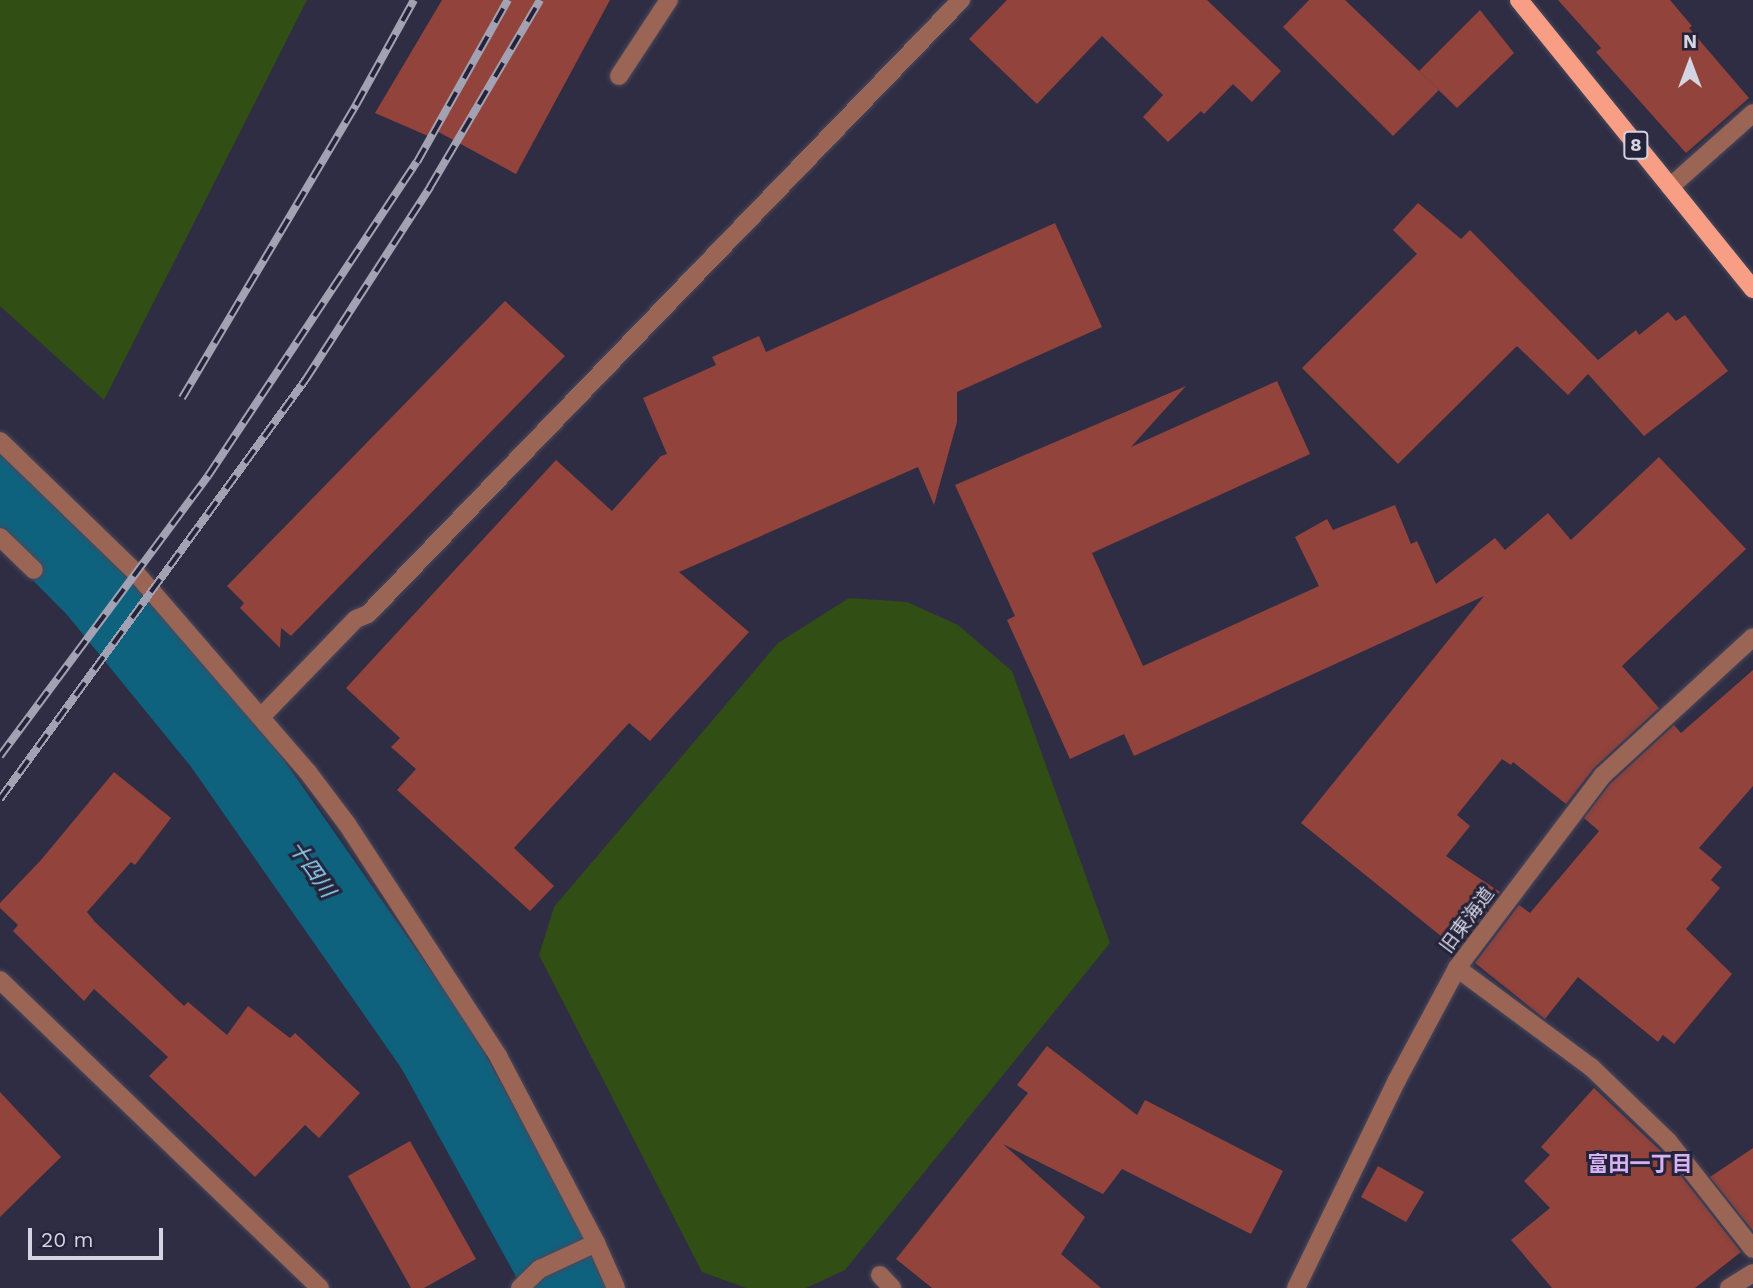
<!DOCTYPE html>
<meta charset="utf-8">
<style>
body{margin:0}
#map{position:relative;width:1753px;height:1288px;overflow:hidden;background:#2f2d43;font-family:"Work Sans","Noto Sans JP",sans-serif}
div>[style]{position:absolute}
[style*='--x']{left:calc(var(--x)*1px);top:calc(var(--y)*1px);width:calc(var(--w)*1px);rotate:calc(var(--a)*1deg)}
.green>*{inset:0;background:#314e15}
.river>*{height:80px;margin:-40px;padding:0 40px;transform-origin:40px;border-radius:40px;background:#0f627e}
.building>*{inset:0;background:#91433c}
.roads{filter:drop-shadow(0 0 2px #49485c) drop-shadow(0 0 2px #49485c)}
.minor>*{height:18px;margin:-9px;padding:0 9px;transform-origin:9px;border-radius:9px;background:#9b6555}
.major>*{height:18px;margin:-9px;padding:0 9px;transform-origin:9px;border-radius:9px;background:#f79e85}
.rail>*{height:8px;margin-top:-4px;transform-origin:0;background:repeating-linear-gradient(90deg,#252339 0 16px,#a3a2b3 0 32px);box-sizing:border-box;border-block:2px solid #a3a2b3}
span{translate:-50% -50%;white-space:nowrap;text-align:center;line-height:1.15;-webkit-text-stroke:6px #252339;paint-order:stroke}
.shield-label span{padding:2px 5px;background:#252339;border:2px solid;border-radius:5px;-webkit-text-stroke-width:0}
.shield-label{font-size:18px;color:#d4d4e2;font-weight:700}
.street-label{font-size:19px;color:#d4d4e2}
.water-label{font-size:21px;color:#90d6f5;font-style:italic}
.neighbourhood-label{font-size:21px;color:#d6b2f5;font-weight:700}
.north{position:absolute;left:1655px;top:28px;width:70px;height:70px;-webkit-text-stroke:5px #252339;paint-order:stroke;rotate:0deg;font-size:19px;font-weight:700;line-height:28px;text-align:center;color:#d4d4e2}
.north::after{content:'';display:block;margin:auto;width:24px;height:32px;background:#d4d4e2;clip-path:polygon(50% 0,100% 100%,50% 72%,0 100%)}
.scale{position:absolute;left:28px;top:1228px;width:135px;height:32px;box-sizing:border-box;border:4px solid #d4d4e2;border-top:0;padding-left:9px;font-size:21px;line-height:24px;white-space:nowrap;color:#d4d4e2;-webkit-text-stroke:5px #252339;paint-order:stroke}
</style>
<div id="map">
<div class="green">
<div style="clip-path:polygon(0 0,307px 0,104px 400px,0 306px)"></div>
<div style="clip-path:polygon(849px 598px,907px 602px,958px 625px,1012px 671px,1110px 943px,845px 1270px,806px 1288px,746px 1288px,702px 1272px,539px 955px,554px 907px,778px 643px)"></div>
</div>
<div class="river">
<div style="--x:0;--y:491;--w:136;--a:45"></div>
<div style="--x:96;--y:587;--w:203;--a:50.8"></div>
<div style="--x:224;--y:744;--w:371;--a:55.1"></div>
<div style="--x:436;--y:1048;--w:274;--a:61.2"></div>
</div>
<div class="building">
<div style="clip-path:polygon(442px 0,610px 0,516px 174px,433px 129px,428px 136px,375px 113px)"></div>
<div style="clip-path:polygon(1007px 0,1207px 0,1281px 71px,1252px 102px,1233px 84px,1204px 114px,1201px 111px,1168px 142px,1143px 117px,1163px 95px,1102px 36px,1037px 104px,969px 39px)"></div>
<div style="clip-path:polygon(1309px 0,1345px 0,1439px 90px,1393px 136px,1283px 27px)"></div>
<div style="clip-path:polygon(1558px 0,1670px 0,1692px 26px,1689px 28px,1749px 98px,1686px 153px,1596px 52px,1601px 48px)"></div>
<div style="clip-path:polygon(1480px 10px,1514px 53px,1457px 108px,1419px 71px)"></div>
<div style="clip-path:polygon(1418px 203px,1461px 239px,1470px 230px,1598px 360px,1636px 330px,1639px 335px,1668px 312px,1676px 321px,1685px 315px,1728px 371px,1644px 436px,1588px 374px,1568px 395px,1517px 346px,1398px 464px,1302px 368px,1417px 254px,1393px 230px)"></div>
<div style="clip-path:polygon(1055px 223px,1102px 327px,957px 392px,957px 422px,934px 505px,918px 467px,679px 572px,749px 632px,650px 741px,629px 723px,514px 848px,554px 886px,530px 911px,397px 790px,416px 769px,391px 747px,400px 738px,346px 688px,556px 460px,612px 511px,661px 456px,667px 454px,643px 398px,716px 365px,712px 357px,759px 336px,766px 352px)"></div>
<div style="clip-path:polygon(505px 301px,565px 356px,291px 636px,281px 628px,280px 648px,240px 608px,244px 603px,227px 586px)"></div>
<div style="clip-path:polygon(1277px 381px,1310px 454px,1092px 553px,1143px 666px,1319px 586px,1295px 537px,1327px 519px,1333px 530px,1395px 505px,1411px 544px,1417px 541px,1436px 584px,1495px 538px,1505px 550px,1548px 513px,1571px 540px,1659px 457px,1746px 549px,1622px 666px,1659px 708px,1594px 768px,1566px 804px,1513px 762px,1511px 765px,1502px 759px,1457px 815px,1470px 826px,1446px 856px,1500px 892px,1457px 949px,1301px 823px,1484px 596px,1134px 756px,1124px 734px,1070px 759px,1007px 620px,1015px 616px,955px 485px,1186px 386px,1131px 447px)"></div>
<div style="clip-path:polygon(1753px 670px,1753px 786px,1699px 848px,1722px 867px,1711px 880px,1720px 888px,1686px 929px,1732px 974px,1674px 1044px,1663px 1035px,1658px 1042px,1578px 977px,1545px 1019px,1475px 963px,1519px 905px,1530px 913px,1599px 831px,1584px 818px,1610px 784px,1674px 725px,1681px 733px)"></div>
<div style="clip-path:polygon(114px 772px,171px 818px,135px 865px,131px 862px,87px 912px,95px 922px,184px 1006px,188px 1002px,227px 1035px,248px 1006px,290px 1038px,295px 1033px,360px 1093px,319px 1138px,305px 1125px,255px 1177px,149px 1076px,168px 1057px,94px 989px,84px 1001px,13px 931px,18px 925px,0 908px,0 903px,41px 860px)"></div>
<div style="clip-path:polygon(1047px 1046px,1137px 1115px,1145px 1100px,1283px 1171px,1251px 1234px,1122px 1169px,1103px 1194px,1003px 1144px,1085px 1217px,1061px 1254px,1101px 1288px,932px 1288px,896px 1259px,1028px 1093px,1017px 1085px)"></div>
<div style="clip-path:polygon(1594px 1088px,1663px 1153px,1741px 1252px,1695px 1288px,1552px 1288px,1511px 1240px,1550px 1208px,1524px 1181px,1550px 1155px,1541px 1147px)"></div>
<div style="clip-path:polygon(0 1092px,61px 1157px,0 1217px)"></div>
<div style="clip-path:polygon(410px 1141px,476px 1259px,424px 1288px,411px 1288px,348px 1176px)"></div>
<div style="clip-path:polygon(1753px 1148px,1753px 1231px,1710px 1177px)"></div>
<div style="clip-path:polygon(1378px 1166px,1424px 1192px,1406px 1222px,1361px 1197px)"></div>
</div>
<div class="roads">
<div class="minor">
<div style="--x:619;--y:76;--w:91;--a:-56.7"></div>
<div style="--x:1670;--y:187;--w:111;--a:-41.7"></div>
<div style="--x:0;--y:441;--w:188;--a:44.1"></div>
<div style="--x:135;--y:572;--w:263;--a:49.2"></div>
<div style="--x:307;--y:771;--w:66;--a:53"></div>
<div style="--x:347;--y:824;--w:277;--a:56.9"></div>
<div style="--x:498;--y:1056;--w:211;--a:62.3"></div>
<div style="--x:596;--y:1243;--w:49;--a:66"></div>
<div style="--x:0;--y:537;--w:47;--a:44.1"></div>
<div style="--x:261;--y:717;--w:136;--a:-45.9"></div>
<div style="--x:356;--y:619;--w:13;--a:-23"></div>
<div style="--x:368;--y:614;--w:854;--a:-46"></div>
<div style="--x:1457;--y:968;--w:167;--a:36.5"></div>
<div style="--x:1591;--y:1067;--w:107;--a:43.9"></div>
<div style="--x:1668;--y:1141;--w:137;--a:51.8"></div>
<div style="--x:0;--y:980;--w:444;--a:43.9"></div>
<div style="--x:880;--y:1275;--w:18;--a:47"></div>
<div style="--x:520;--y:1288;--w:28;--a:-44"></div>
<div style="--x:540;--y:1269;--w:62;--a:-24.9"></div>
<div style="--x:1296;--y:1288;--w:231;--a:-64.1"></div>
<div style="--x:1397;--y:1080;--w:127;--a:-61.8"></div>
<div style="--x:1457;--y:968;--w:241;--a:-52.9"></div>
<div style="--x:1602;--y:776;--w:205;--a:-42.6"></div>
<div style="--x:1729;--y:1288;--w:28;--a:-32"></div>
</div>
<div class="major">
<div style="--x:1519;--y:0;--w:372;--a:51"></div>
</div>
</div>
<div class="rail">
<div style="--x:182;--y:398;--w:341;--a:-59.3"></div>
<div style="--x:356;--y:105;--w:120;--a:-61.1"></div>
<div style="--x:0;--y:756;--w:349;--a:-53.4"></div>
<div style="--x:208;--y:476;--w:377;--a:-56.4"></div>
<div style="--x:417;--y:162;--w:186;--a:-60.7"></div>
<div style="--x:0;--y:799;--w:520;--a:-53.92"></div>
<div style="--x:306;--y:379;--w:229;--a:-57.1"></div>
<div style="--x:430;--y:187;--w:217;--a:-59.5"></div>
</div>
<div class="shield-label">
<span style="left:1636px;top:145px">8</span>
</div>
<div class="street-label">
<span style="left:1467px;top:920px;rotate:-53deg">旧東海道</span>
</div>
<div class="water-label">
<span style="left:312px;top:869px;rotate:55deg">十四川</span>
</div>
<div class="neighbourhood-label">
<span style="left:1640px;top:1164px">富田一丁目</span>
</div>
<div class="north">N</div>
<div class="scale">20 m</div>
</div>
